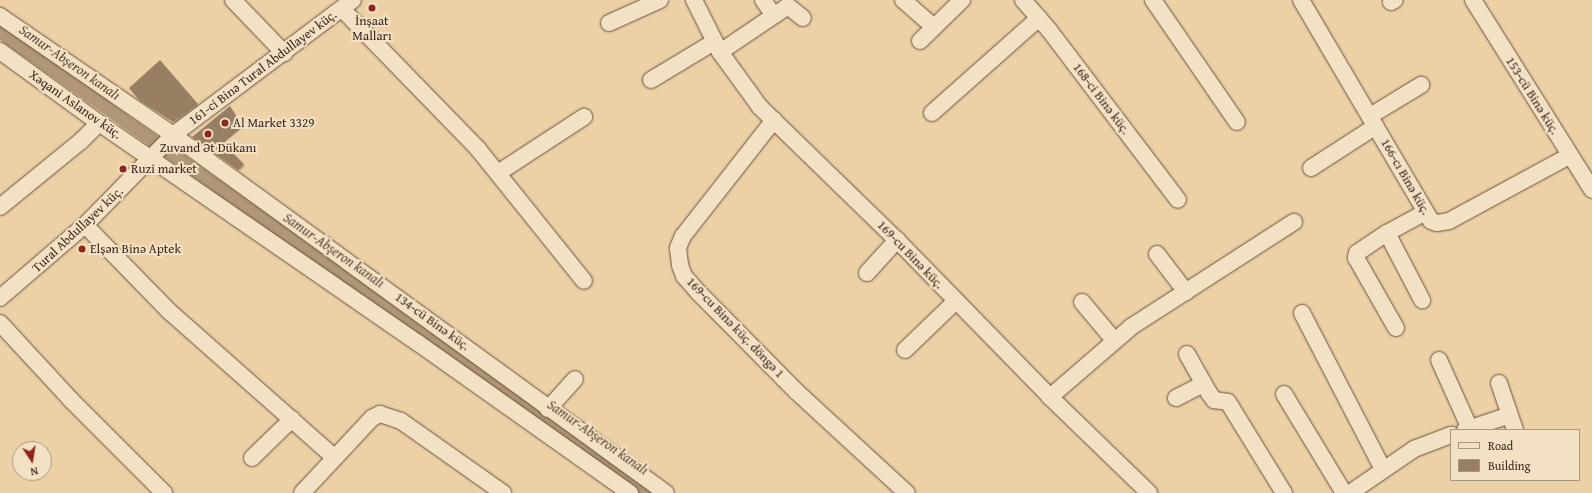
<!DOCTYPE html>
<meta charset="utf-8">
<style>
body{margin:0}
#map{position:relative;width:1592px;height:493px;overflow:hidden;background:#ecd1a6;font-family:"Gentium Book Plus",serif}
div>[style]{position:absolute}
[style*='--x']{left:calc(var(--x)*1px);top:calc(var(--y)*1px);width:calc(var(--w)*1px);rotate:calc(var(--a)*1deg)}
.shadow>*{inset:0;background:#0003}
.canal>*{height:13px;margin:-6.5px;padding:0 6.5px;transform-origin:6.5px;border-radius:6.5px;background:#b09777}
.building>*{inset:0;background:#987f64}
.roads{filter:drop-shadow(0 0 1px #69523e) drop-shadow(0 0 1px #69523e)}
.minor>*{height:16px;margin:-8px;padding:0 8px;transform-origin:8px;border-radius:8px;background:#f3e1c5}
.dots>*{width:11px;height:11px;translate:-50% -50%;box-sizing:border-box;border:2px solid #f3e1c5;border-radius:50%}
span{translate:-50% -50%;white-space:nowrap;text-align:center;line-height:1.15;-webkit-text-stroke:4px #f3e1c5;paint-order:stroke}
.poi-label{font-size:13px;color:#3d271c}
.left{translate:0 -50%;text-align:left}
.street-label{font-size:13px;color:#3d271c}
.water-label{font-size:14px;color:#604937;font-style:italic}
.legend{position:absolute;left:1450px;top:429px;width:130px;height:52px;box-sizing:border-box;background:#f3e1c5;border:1px solid #aa9781;margin:0;padding:5px 7px;list-style:none;font-size:12px;color:#3d271c}
.legend li{display:flex;align-items:center;gap:8px;height:20px}
.legend b{width:20px;border:1px solid #aa9781}
.north{position:absolute;left:12px;top:441px;width:40px;height:40px;box-sizing:border-box;background:#f3e1c5;border:1px solid #aa9781;border-radius:50%;rotate:168deg;font-size:11px;font-weight:700;line-height:16px;text-align:center;color:#3d271c}
.north::after{content:'';display:block;margin:auto;width:14px;height:18px;background:#8f2418;clip-path:polygon(50% 0,100% 100%,50% 72%,0 100%)}
</style>
<div id="map">
<div class="shadow">
<div style="clip-path:polygon(160px 62px,198px 106px,175px 123px,141px 101px)"></div>
<div style="clip-path:polygon(231px 109px,244px 127px,223px 144px,245px 166px,240px 171px,195px 138px)"></div>
</div>
<div class="canal">
<div style="--x:0;--y:32;--w:797;--a:35.35"></div>
</div>
<div class="building">
<div style="clip-path:polygon(160px 60px,198px 104px,173px 122px,139px 100px,129px 88px)"></div>
<div style="clip-path:polygon(230px 106px,243px 126px,223px 143px,244px 164px,238px 170px,192px 137px)"></div>
</div>
<div class="roads">
<div class="minor">
<div style="--x:233;--y:0;--w:74;--a:46.1"></div>
<div style="--x:694;--y:0;--w:58;--a:63.4"></div>
<div style="--x:720;--y:52;--w:68;--a:54"></div>
<div style="--x:760;--y:107;--w:191;--a:44.2"></div>
<div style="--x:897;--y:240;--w:219;--a:45.7"></div>
<div style="--x:1050;--y:397;--w:138;--a:44.1"></div>
<div style="--x:763;--y:0;--w:19;--a:55"></div>
<div style="--x:903;--y:0;--w:41;--a:41.1"></div>
<div style="--x:1023;--y:0;--w:40;--a:49"></div>
<div style="--x:1049;--y:30;--w:213;--a:52.8"></div>
<div style="--x:1153;--y:0;--w:148;--a:55.5"></div>
<div style="--x:1301;--y:0;--w:256;--a:59.5"></div>
<div style="--x:1431;--y:221;--w:6;--a:18"></div>
<div style="--x:1437;--y:223;--w:12;--a:-9"></div>
<div style="--x:1449;--y:221;--w:136;--a:-28.4"></div>
<div style="--x:1473;--y:0;--w:224;--a:57.9"></div>
<div style="--x:1391;--y:2;--w:4;--a:-27"></div>
<div style="--x:342;--y:9;--w:195;--a:45.8"></div>
<div style="--x:478;--y:149;--w:169;--a:51.2"></div>
<div style="--x:0;--y:16;--w:210;--a:34.5"></div>
<div style="--x:173;--y:135;--w:609;--a:35.99"></div>
<div style="--x:609;--y:23;--w:56;--a:-24.3"></div>
<div style="--x:920;--y:41;--w:59;--a:-44.3"></div>
<div style="--x:0;--y:51;--w:122;--a:36"></div>
<div style="--x:99;--y:123;--w:388;--a:34.6"></div>
<div style="--x:418;--y:343;--w:260;--a:35.3"></div>
<div style="--x:720;--y:52;--w:82;--a:-34.1"></div>
<div style="--x:788;--y:6;--w:19;--a:39"></div>
<div style="--x:651;--y:80;--w:74;--a:-31.1"></div>
<div style="--x:932;--y:113;--w:143;--a:-41.6"></div>
<div style="--x:1370;--y:116;--w:60;--a:-31.3"></div>
<div style="--x:774;--y:120;--w:147;--a:128.1"></div>
<div style="--x:683;--y:236;--w:13;--a:113"></div>
<div style="--x:678;--y:248;--w:17;--a:83"></div>
<div style="--x:680;--y:265;--w:12;--a:70"></div>
<div style="--x:684;--y:276;--w:23;--a:49"></div>
<div style="--x:699;--y:293;--w:139;--a:45.3"></div>
<div style="--x:797;--y:392;--w:149;--a:42.6"></div>
<div style="--x:1311;--y:168;--w:77;--a:-32.9"></div>
<div style="--x:498;--y:173;--w:103;--a:-33.1"></div>
<div style="--x:0;--y:207;--w:104;--a:-39.2"></div>
<div style="--x:81;--y:141;--w:25;--a:-45"></div>
<div style="--x:85;--y:225;--w:122;--a:45.7"></div>
<div style="--x:170;--y:312;--w:220;--a:41.5"></div>
<div style="--x:1387;--y:233;--w:76;--a:62.4"></div>
<div style="--x:1157;--y:254;--w:48;--a:52.7"></div>
<div style="--x:867;--y:273;--w:45;--a:-47.7"></div>
<div style="--x:0;--y:298;--w:112;--a:-40.7"></div>
<div style="--x:85;--y:225;--w:126;--a:-45.6"></div>
<div style="--x:173;--y:135;--w:225;--a:-36.9"></div>
<div style="--x:1082;--y:302;--w:50;--a:49.9"></div>
<div style="--x:1302;--y:313;--w:176;--a:62.6"></div>
<div style="--x:0;--y:323;--w:105;--a:47.3"></div>
<div style="--x:71;--y:400;--w:132;--a:45"></div>
<div style="--x:1396;--y:328;--w:81;--a:-119.7"></div>
<div style="--x:1356;--y:258;--w:5;--a:-79"></div>
<div style="--x:1357;--y:253;--w:36;--a:-34"></div>
<div style="--x:1387;--y:233;--w:42;--a:-28.4"></div>
<div style="--x:905;--y:350;--w:71;--a:-43.9"></div>
<div style="--x:1187;--y:354;--w:45;--a:60.6"></div>
<div style="--x:1209;--y:393;--w:9;--a:54"></div>
<div style="--x:1214;--y:400;--w:14;--a:8"></div>
<div style="--x:1228;--y:402;--w:107;--a:58.4"></div>
<div style="--x:1439;--y:360;--w:76;--a:65.8"></div>
<div style="--x:1499;--y:383;--w:50;--a:71.2"></div>
<div style="--x:1284;--y:394;--w:116;--a:58.8"></div>
<div style="--x:1050;--y:397;--w:107;--a:-40.8"></div>
<div style="--x:1131;--y:327;--w:194;--a:-32.8"></div>
<div style="--x:1176;--y:398;--w:31;--a:-27"></div>
<div style="--x:548;--y:409;--w:40;--a:-48"></div>
<div style="--x:1465;--y:430;--w:47;--a:-18.4"></div>
<div style="--x:252;--y:458;--w:56;--a:-44.3"></div>
<div style="--x:302;--y:493;--w:103;--a:-47"></div>
<div style="--x:372;--y:418;--w:9;--a:-27"></div>
<div style="--x:380;--y:414;--w:22;--a:18"></div>
<div style="--x:401;--y:421;--w:125;--a:35.2"></div>
<div style="--x:1350;--y:493;--w:78;--a:-34.5"></div>
<div style="--x:1414;--y:449;--w:40;--a:-21"></div>
</div>
</div>
<div class="dots">
<div style="left:372px;top:8px;background:#8f2418"></div>
<div style="left:225px;top:123px;background:#8f2418"></div>
<div style="left:208px;top:134px;background:#8f2418"></div>
<div style="left:123px;top:169px;background:#8f2418"></div>
<div style="left:82px;top:249px;background:#8f2418"></div>
</div>
<div class="poi-label">
<span style="left:372px;top:29px">İnşaat<br>Malları</span>
<span class="left" style="left:233px;top:123px">Al Market 3329</span>
<span style="left:208px;top:148px">Zuvand Ət Dükanı</span>
<span class="left" style="left:131px;top:169px">Ruzi market</span>
<span class="left" style="left:90px;top:249px">Elşən Binə Aptek</span>
</div>
<div class="street-label">
<span style="left:263px;top:68px;rotate:-37deg">161-ci Binə Tural Abdullayev küç.</span>
<span style="left:1532px;top:96px;rotate:58deg">153-cü Binə küç.</span>
<span style="left:1101px;top:99px;rotate:53deg">168-ci Binə küç.</span>
<span style="left:75px;top:105px;rotate:35deg">Xəqani Aslanov küç.</span>
<span style="left:1405px;top:177px;rotate:60deg">166-cı Binə küç.</span>
<span style="left:78px;top:230px;rotate:-43deg">Tural Abdullayev küç.</span>
<span style="left:910px;top:255px;rotate:46deg">169-cu Binə küç.</span>
<span style="left:432px;top:322px;rotate:36deg">134-cü Binə küç.</span>
<span style="left:735px;top:328px;rotate:46deg">169-cu Binə küç. döngə 1</span>
</div>
<div class="water-label">
<span style="left:70px;top:62px;rotate:35deg">Samur-Abşeron kanalı</span>
<span style="left:334px;top:250px;rotate:35deg">Samur-Abşeron kanalı</span>
<span style="left:598px;top:437px;rotate:35deg">Samur-Abşeron kanalı</span>
</div>
<ul class="legend">
<li><b style="height:5px;background:#f3e1c5"></b>Road</li>
<li><b style="height:11px;background:#987f64"></b>Building</li>
</ul>
<div class="north">N</div>
</div>
